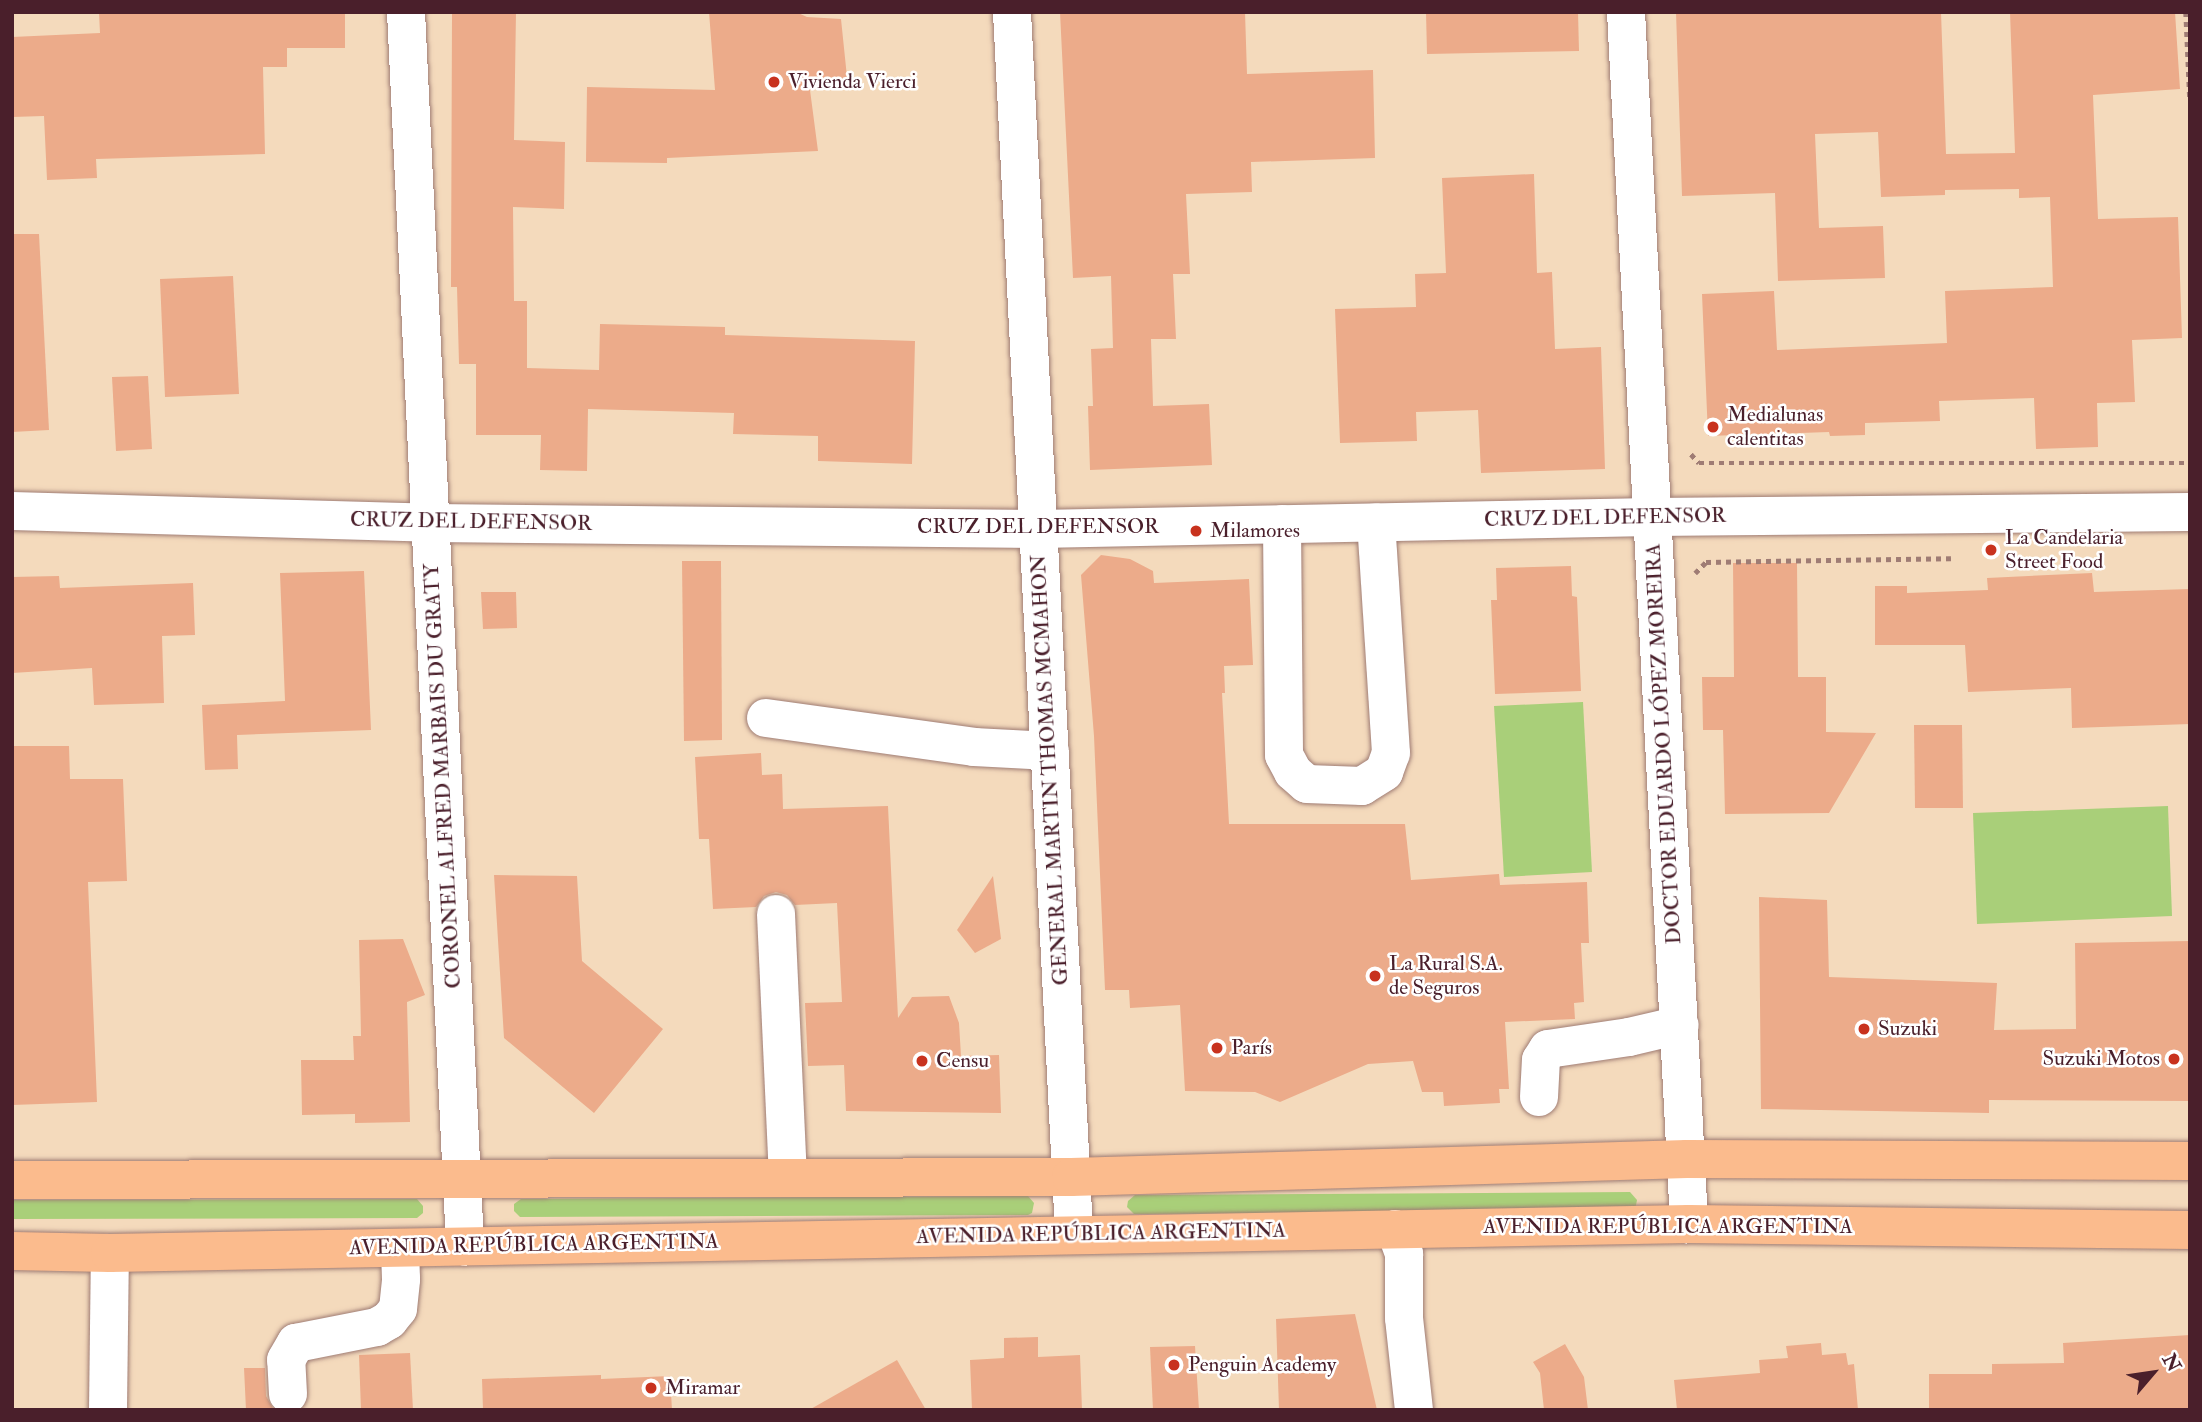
<!DOCTYPE html>
<meta charset="utf-8">
<style>
body{margin:0}
#map{position:relative;width:2202px;height:1422px;overflow:hidden;background:#f4dabc;font-family:"IM FELL Double Pica",serif}
div>[style]{position:absolute}
[style*='--x']{left:calc(var(--x)*1px);top:calc(var(--y)*1px);width:calc(var(--w)*1px);rotate:calc(var(--a)*1deg)}
.green>*{inset:0;background:#a9cf79}
.building>*{inset:0;background:#ecab8a}
.path>*{height:4.5px;margin-top:-2.25px;transform-origin:0;background:repeating-linear-gradient(90deg,#9f7c74 0 5px,transparent 0 10px)}
.roads{filter:drop-shadow(0 0 2px #9f7c74) drop-shadow(0 0 2px #9f7c74)}
.minor>*{height:38px;margin:-19px;padding:0 19px;transform-origin:19px;border-radius:19px;background:#fff}
.highway>*{height:38px;margin:-19px;padding:0 19px;transform-origin:19px;border-radius:19px;background:#fbbb8d}
.dots>*{width:19px;height:19px;translate:-50% -50%;box-sizing:border-box;border:4px solid #fff;border-radius:50%}
span{translate:-50% -50%;white-space:nowrap;text-align:center;line-height:1.15;-webkit-text-stroke:5px #fff;paint-order:stroke}
.poi-label{font-size:21px;color:#4a1f2b}
.left{translate:0 -50%;text-align:left}
.right{translate:-100% -50%;text-align:right}
.street-label{font-size:21px;color:#4a1f2b}
.frame{position:absolute;inset:0;border:14px solid #4a1f2b;pointer-events:none}
.north{position:absolute;left:2118px;top:1338px;width:70px;height:70px;-webkit-text-stroke:5px #fff;paint-order:stroke;rotate:61deg;font-size:19px;font-weight:700;line-height:28px;text-align:center;color:#4a1f2b}
.north::after{content:'';display:block;margin:auto;width:24px;height:32px;background:#4a1f2b;clip-path:polygon(50% 0,100% 100%,50% 72%,0 100%)}
</style>
<div id="map">
<div class="green">
<div style="clip-path:polygon(1583px 702px,1592px 872px,1504px 877px,1494px 706px)"></div>
<div style="clip-path:polygon(2168px 806px,2172px 916px,1977px 924px,1973px 813px)"></div>
<div style="clip-path:polygon(1630px 1192px,1637px 1200px,1635px 1210px,1630px 1211px,1134px 1214px,1127px 1207px,1128px 1201px,1135px 1195px)"></div>
<div style="clip-path:polygon(1028px 1196px,1034px 1203px,1032px 1213px,1028px 1215px,520px 1217px,514px 1211px,514px 1204px,521px 1199px)"></div>
<div style="clip-path:polygon(417px 1199px,423px 1206px,423px 1213px,417px 1218px,12px 1219px,12px 1200px)"></div>
</div>
<div class="building">
<div style="clip-path:polygon(99px 12px,345px 12px,345px 48px,287px 48px,287px 67px,263px 67px,265px 154px,96px 159px,97px 178px,47px 180px,44px 116px,12px 117px,12px 37px,100px 33px)"></div>
<div style="clip-path:polygon(452px 12px,516px 12px,514px 140px,565px 142px,564px 209px,513px 207px,514px 301px,527px 301px,527px 368px,599px 370px,600px 324px,725px 327px,725px 335px,915px 341px,912px 464px,818px 461px,818px 436px,733px 434px,734px 413px,588px 409px,587px 471px,540px 470px,541px 435px,476px 435px,476px 364px,459px 364px,457px 287px,451px 287px)"></div>
<div style="clip-path:polygon(709px 12px,796px 12px,807px 17px,841px 19px,847px 77px,810px 90px,818px 151px,667px 158px,667px 163px,586px 162px,587px 87px,715px 90px)"></div>
<div style="clip-path:polygon(1060px 12px,1245px 12px,1247px 74px,1373px 70px,1375px 158px,1251px 162px,1252px 192px,1186px 194px,1190px 274px,1173px 274px,1176px 339px,1151px 339px,1153px 406px,1209px 404px,1212px 465px,1090px 470px,1088px 406px,1093px 406px,1091px 349px,1113px 348px,1111px 276px,1073px 278px)"></div>
<div style="clip-path:polygon(1426px 12px,1578px 12px,1579px 51px,1427px 54px)"></div>
<div style="clip-path:polygon(1676px 12px,1941px 12px,1946px 154px,2015px 153px,2010px 12px,2175px 12px,2180px 89px,2093px 95px,2098px 219px,2178px 217px,2182px 338px,2132px 340px,2135px 402px,2097px 403px,2098px 447px,2036px 449px,2034px 398px,1939px 401px,1940px 421px,1865px 423px,1865px 435px,1830px 436px,1829px 432px,1708px 436px,1702px 294px,1774px 291px,1777px 350px,1947px 343px,1945px 291px,2053px 287px,2050px 197px,2019px 198px,2019px 189px,1945px 190px,1945px 195px,1881px 197px,1878px 132px,1815px 134px,1819px 228px,1883px 226px,1885px 278px,1778px 281px,1775px 193px,1682px 196px)"></div>
<div style="clip-path:polygon(1534px 174px,1537px 273px,1552px 272px,1555px 349px,1601px 347px,1605px 469px,1481px 473px,1478px 410px,1416px 412px,1417px 441px,1340px 443px,1335px 309px,1416px 307px,1415px 274px,1446px 273px,1442px 178px)"></div>
<div style="clip-path:polygon(12px 234px,39px 234px,49px 430px,12px 432px)"></div>
<div style="clip-path:polygon(233px 276px,239px 394px,165px 397px,160px 279px)"></div>
<div style="clip-path:polygon(148px 376px,152px 449px,116px 451px,112px 377px)"></div>
<div style="clip-path:polygon(1101px 555px,1130px 559px,1153px 571px,1154px 583px,1249px 579px,1253px 665px,1224px 666px,1225px 693px,1222px 693px,1229px 824px,1405px 824px,1411px 880px,1499px 874px,1500px 885px,1587px 882px,1589px 943px,1581px 943px,1584px 1002px,1574px 1003px,1575px 1019px,1505px 1022px,1509px 1089px,1499px 1089px,1500px 1103px,1444px 1106px,1443px 1092px,1422px 1092px,1413px 1061px,1368px 1064px,1280px 1102px,1255px 1092px,1185px 1091px,1180px 1005px,1130px 1008px,1129px 990px,1105px 990px,1094px 736px,1081px 575px)"></div>
<div style="clip-path:polygon(682px 561px,721px 561px,722px 740px,684px 741px)"></div>
<div style="clip-path:polygon(1733px 563px,1797px 563px,1798px 677px,1826px 677px,1826px 732px,1876px 733px,1829px 813px,1725px 814px,1723px 730px,1703px 730px,1702px 677px,1734px 677px)"></div>
<div style="clip-path:polygon(1571px 566px,1572px 596px,1577px 597px,1581px 691px,1495px 694px,1491px 600px,1497px 600px,1496px 568px)"></div>
<div style="clip-path:polygon(364px 571px,371px 730px,237px 735px,238px 769px,205px 770px,202px 705px,285px 701px,280px 573px)"></div>
<div style="clip-path:polygon(2092px 573px,2094px 592px,2190px 589px,2190px 724px,2072px 728px,2071px 688px,1968px 692px,1965px 645px,1875px 645px,1875px 586px,1907px 586px,1907px 593px,1988px 590px,1987px 578px)"></div>
<div style="clip-path:polygon(59px 576px,60px 588px,193px 583px,195px 635px,162px 636px,164px 703px,94px 705px,92px 668px,12px 673px,12px 577px)"></div>
<div style="clip-path:polygon(481px 592px,516px 592px,517px 628px,483px 629px)"></div>
<div style="clip-path:polygon(1914px 725px,1962px 725px,1963px 808px,1915px 808px)"></div>
<div style="clip-path:polygon(12px 746px,69px 746px,70px 779px,123px 779px,127px 881px,88px 882px,97px 1102px,12px 1105px)"></div>
<div style="clip-path:polygon(761px 753px,762px 775px,782px 774px,783px 809px,888px 806px,898px 1018px,912px 997px,949px 996px,959px 1023px,961px 1056px,999px 1055px,1001px 1113px,846px 1111px,844px 1065px,808px 1066px,805px 1003px,842px 1002px,837px 903px,795px 905px,787px 895px,776px 892px,764px 896px,756px 907px,713px 909px,709px 839px,699px 839px,695px 757px)"></div>
<div style="clip-path:polygon(494px 875px,577px 876px,582px 961px,663px 1029px,594px 1113px,504px 1038px)"></div>
<div style="clip-path:polygon(993px 876px,1001px 939px,975px 953px,957px 930px)"></div>
<div style="clip-path:polygon(1759px 897px,1827px 900px,1829px 977px,1997px 983px,1994px 1030px,2076px 1029px,2075px 943px,2190px 941px,2190px 1101px,1989px 1100px,1989px 1113px,1761px 1109px)"></div>
<div style="clip-path:polygon(403px 939px,425px 995px,407px 1002px,410px 1122px,355px 1123px,355px 1114px,302px 1115px,301px 1060px,354px 1060px,353px 1036px,361px 1036px,359px 940px)"></div>
<div style="clip-path:polygon(1355px 1314px,1377px 1410px,1279px 1410px,1276px 1319px)"></div>
<div style="clip-path:polygon(2190px 1335px,2190px 1410px,1929px 1410px,1929px 1374px,1992px 1374px,1992px 1364px,2064px 1363px,2063px 1343px)"></div>
<div style="clip-path:polygon(1038px 1337px,1038px 1357px,1080px 1355px,1082px 1410px,972px 1410px,970px 1360px,1004px 1358px,1004px 1338px)"></div>
<div style="clip-path:polygon(1821px 1343px,1822px 1355px,1846px 1353px,1848px 1365px,1854px 1364px,1858px 1410px,1677px 1410px,1674px 1380px,1760px 1373px,1759px 1360px,1788px 1358px,1786px 1346px)"></div>
<div style="clip-path:polygon(1565px 1344px,1584px 1377px,1588px 1410px,1544px 1410px,1540px 1373px,1533px 1362px)"></div>
<div style="clip-path:polygon(1195px 1346px,1199px 1410px,1153px 1410px,1150px 1347px)"></div>
<div style="clip-path:polygon(410px 1353px,413px 1410px,361px 1410px,359px 1355px)"></div>
<div style="clip-path:polygon(897px 1360px,926px 1410px,809px 1410px)"></div>
<div style="clip-path:polygon(244px 1368px,265px 1368px,266px 1396px,274px 1410px,246px 1410px)"></div>
<div style="clip-path:polygon(601px 1375px,601px 1379px,670px 1376px,672px 1410px,483px 1410px,482px 1379px)"></div>
</div>
<div class="path">
<div style="--x:2186;--y:12;--w:88;--a:87.4"></div>
<div style="--x:1691;--y:454;--w:12;--a:48"></div>
<div style="--x:1699;--y:463;--w:491;--a:0"></div>
<div style="--x:1695;--y:573;--w:16;--a:-45"></div>
<div style="--x:1706;--y:562;--w:245;--a:-0.9"></div>
</div>
<div class="roads">
<div class="minor">
<div style="--x:406;--y:12;--w:1236;--a:87.26"></div>
<div style="--x:1012;--y:12;--w:1223;--a:87.09"></div>
<div style="--x:1626;--y:12;--w:1214;--a:87.02"></div>
<div style="--x:12;--y:511;--w:419;--a:1.6"></div>
<div style="--x:431;--y:523;--w:607;--a:0.57"></div>
<div style="--x:1038;--y:529;--w:614;--a:-1.12"></div>
<div style="--x:1652;--y:517;--w:538;--a:-0.53"></div>
<div style="--x:1282;--y:524;--w:231;--a:89.5"></div>
<div style="--x:1284;--y:755;--w:19;--a:62"></div>
<div style="--x:1293;--y:772;--w:18;--a:41"></div>
<div style="--x:1307;--y:784;--w:55;--a:2.1"></div>
<div style="--x:1362;--y:786;--w:26;--a:-32"></div>
<div style="--x:1384;--y:772;--w:20;--a:-70"></div>
<div style="--x:1391;--y:753;--w:231;--a:-93.7"></div>
<div style="--x:766;--y:718;--w:210;--a:7.9"></div>
<div style="--x:974;--y:747;--w:76;--a:3"></div>
<div style="--x:776;--y:914;--w:262;--a:87.4"></div>
<div style="--x:1539;--y:1097;--w:37;--a:-87"></div>
<div style="--x:1541;--y:1060;--w:13;--a:-58"></div>
<div style="--x:1548;--y:1049;--w:82;--a:-8.4"></div>
<div style="--x:1629;--y:1037;--w:52;--a:-13.2"></div>
<div style="--x:1395;--y:1229;--w:27;--a:70"></div>
<div style="--x:1404;--y:1254;--w:64;--a:90"></div>
<div style="--x:1404;--y:1318;--w:93;--a:83.8"></div>
<div style="--x:288;--y:1394;--w:34;--a:-93"></div>
<div style="--x:286;--y:1360;--w:20;--a:-60"></div>
<div style="--x:296;--y:1343;--w:83;--a:-11.2"></div>
<div style="--x:377;--y:1327;--w:14;--a:-30"></div>
<div style="--x:389;--y:1320;--w:14;--a:-51"></div>
<div style="--x:398;--y:1309;--w:30;--a:-84"></div>
<div style="--x:401;--y:1279;--w:31;--a:-92"></div>
<div style="--x:108;--y:1410;--w:157;--a:-89.3"></div>
</div>
<div class="highway">
<div style="--x:12;--y:1180;--w:1059;--a:-0.16"></div>
<div style="--x:1071;--y:1177;--w:616;--a:-1.67"></div>
<div style="--x:1687;--y:1159;--w:503;--a:0.23"></div>
<div style="--x:12;--y:1251;--w:98;--a:1.2"></div>
<div style="--x:110;--y:1253;--w:1579;--a:-1.05"></div>
<div style="--x:1689;--y:1224;--w:501;--a:0.69"></div>
</div>
</div>
<div class="dots">
<div style="left:774px;top:82px;background:#c8321e"></div>
<div style="left:1713px;top:427px;background:#c8321e"></div>
<div style="left:1196px;top:531px;background:#c8321e"></div>
<div style="left:1991px;top:550px;background:#c8321e"></div>
<div style="left:1375px;top:976px;background:#c8321e"></div>
<div style="left:1864px;top:1029px;background:#c8321e"></div>
<div style="left:1217px;top:1048px;background:#c8321e"></div>
<div style="left:2174px;top:1059px;background:#c8321e"></div>
<div style="left:922px;top:1061px;background:#c8321e"></div>
<div style="left:1174px;top:1365px;background:#c8321e"></div>
<div style="left:651px;top:1388px;background:#c8321e"></div>
</div>
<div class="poi-label">
<span class="left" style="left:788px;top:82px">Vivienda Vierci</span>
<span class="left" style="left:1727px;top:427px">Medialunas<br>calentitas</span>
<span class="left" style="left:1210px;top:531px">Milamores</span>
<span class="left" style="left:2005px;top:550px">La Candelaria<br>Street Food</span>
<span class="left" style="left:1389px;top:976px">La Rural S.A.<br>de Seguros</span>
<span class="left" style="left:1878px;top:1029px">Suzuki</span>
<span class="left" style="left:1231px;top:1048px">París</span>
<span class="right" style="left:2160px;top:1059px">Suzuki Motos</span>
<span class="left" style="left:936px;top:1061px">Censu</span>
<span class="left" style="left:1188px;top:1365px">Penguin Academy</span>
<span class="left" style="left:665px;top:1388px">Miramar</span>
</div>
<div class="street-label">
<span style="left:1605px;top:518px;rotate:-1deg">CRUZ DEL DEFENSOR</span>
<span style="left:471px;top:522px;rotate:1deg">CRUZ DEL DEFENSOR</span>
<span style="left:1038px;top:527px">CRUZ DEL DEFENSOR</span>
<span style="left:1664px;top:744px;rotate:-93deg">DOCTOR EDUARDO LÓPEZ MOREIRA</span>
<span style="left:1050px;top:770px;rotate:-93deg">GENERAL MARTIN THOMAS MCMAHON</span>
<span style="left:443px;top:776px;rotate:-93deg">CORONEL ALFRED MARBAIS DU GRATY</span>
<span style="left:1668px;top:1227px">AVENIDA REPÚBLICA ARGENTINA</span>
<span style="left:1101px;top:1234px;rotate:-1deg">AVENIDA REPÚBLICA ARGENTINA</span>
<span style="left:534px;top:1245px;rotate:-1deg">AVENIDA REPÚBLICA ARGENTINA</span>
</div>
<div class="frame"></div>
<div class="north">N</div>
</div>
